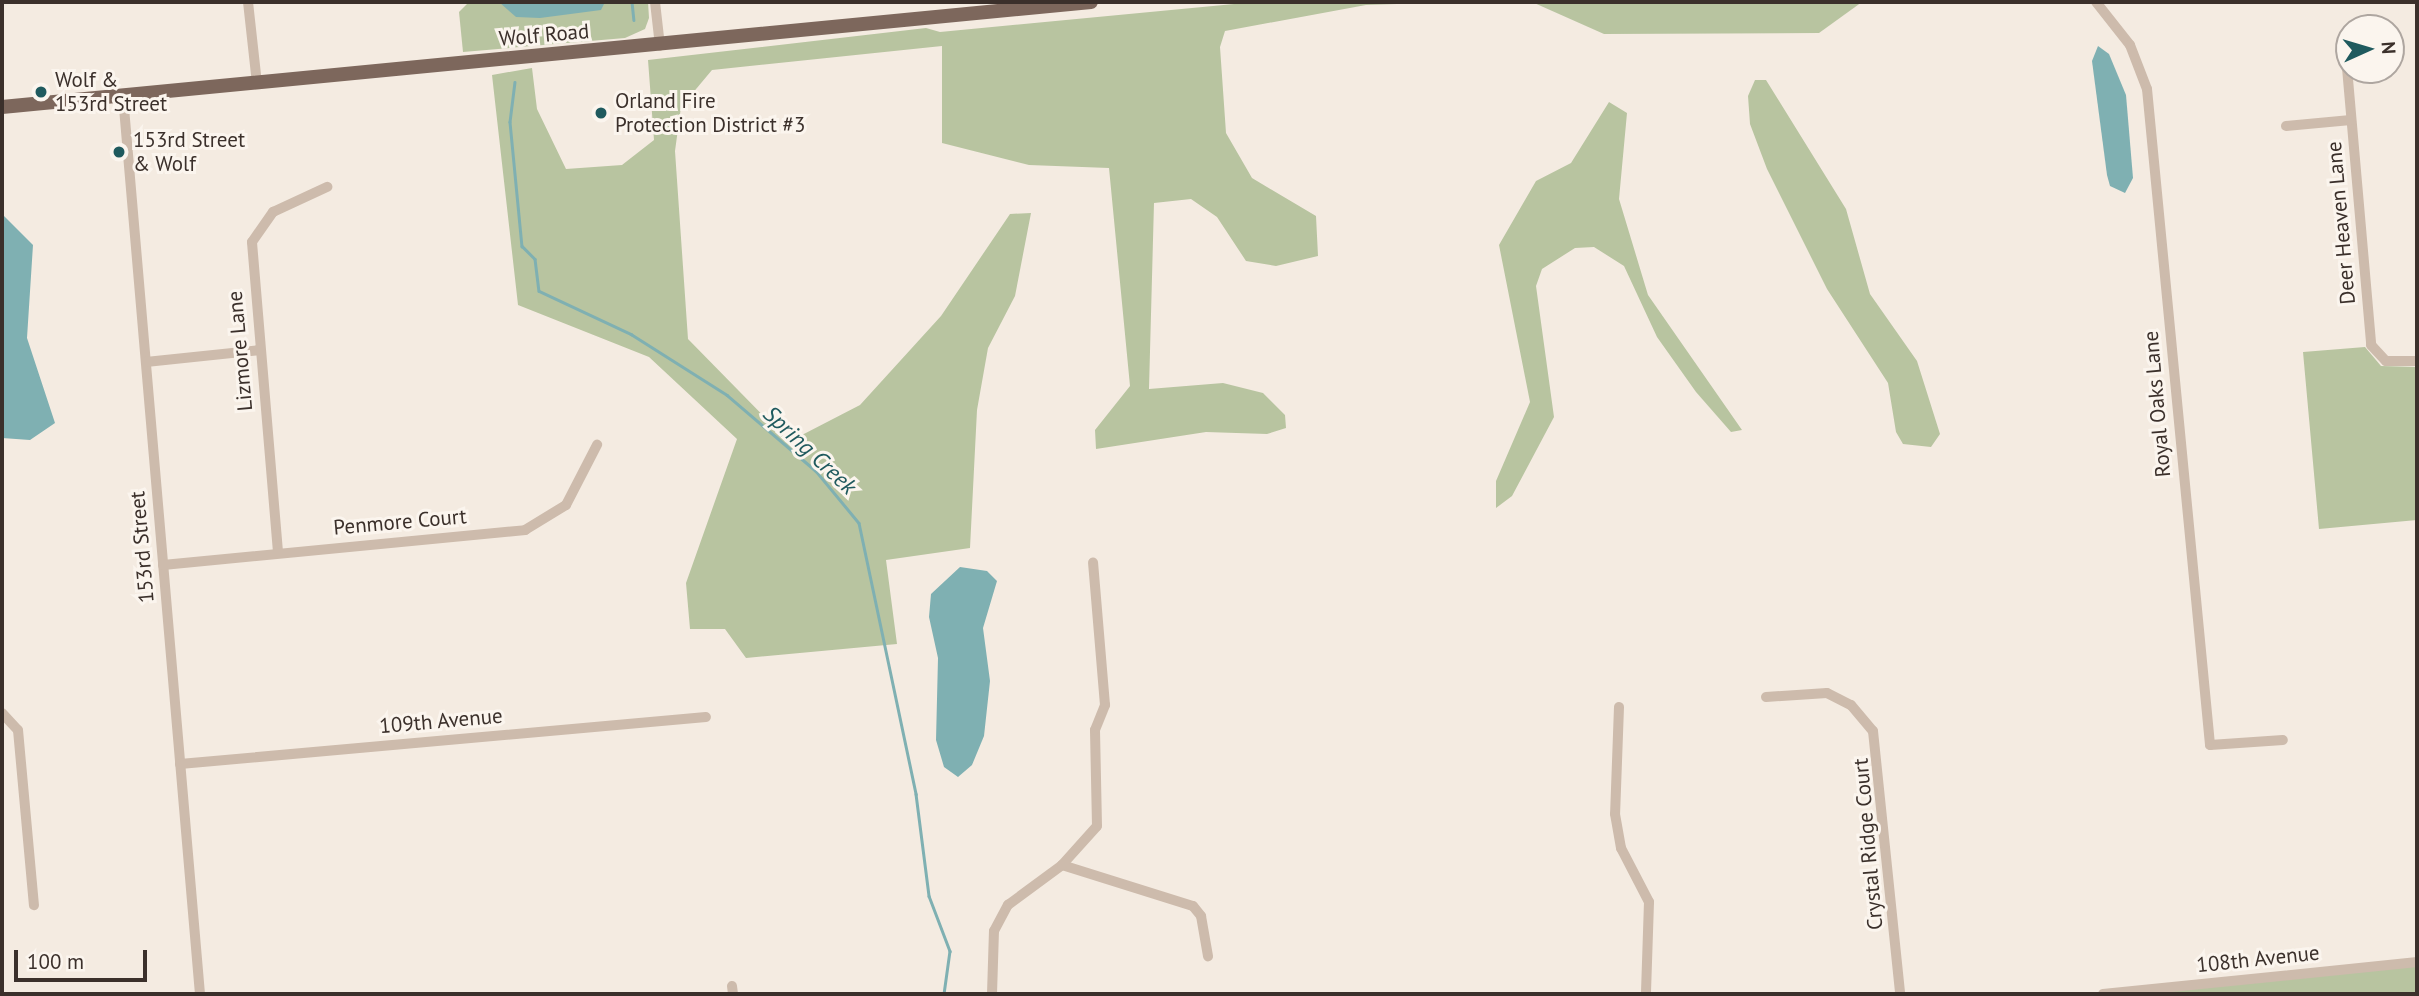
<!DOCTYPE html>
<style>
body{margin:0}
#map{position:relative;width:2419px;height:996px;overflow:hidden;background:#f4ebe1;font-family:"PT Sans",sans-serif}
div>[style]{position:absolute}
[style*='--x']{left:calc(var(--x)*1px);top:calc(var(--y)*1px);width:calc(var(--w)*1px);rotate:calc(var(--a)*1deg)}
.green>*{inset:0;background:#b8c4a0}
.water>*{inset:0;background:#7fb0b2}
.stream>*{height:2.5px;margin:-1.25px;padding:0 1.25px;transform-origin:1.25px;border-radius:1.25px;background:#7fb0b2}
.minor>*{height:10px;margin:-5px;padding:0 5px;transform-origin:5px;border-radius:5px;background:#cdbbac}
.major>*{height:14px;margin:-7px;padding:0 7px;transform-origin:7px;border-radius:7px;background:#7d675c}
.dots>*{width:19px;height:19px;translate:-50% -50%;box-sizing:border-box;border:4px solid #fbf5ee;border-radius:50%}
span{translate:-50% -50%;white-space:nowrap;text-align:center;line-height:1.15;-webkit-text-stroke:6px #fbf5ee;paint-order:stroke}
.street-label{font-size:21px;color:#3b302b}
.poi-label{font-size:21px;color:#3b302b}
.left{translate:0 -50%;text-align:left}
.water-label{font-size:23px;color:#1f5a5e;font-style:italic}
.frame{position:absolute;inset:0;border:4px solid #3b302b;pointer-events:none}
.north{position:absolute;left:2335px;top:14px;width:70px;height:70px;box-sizing:border-box;background:#fbf5ee;border:2px solid #aea6a0;border-radius:50%;rotate:86deg;font-size:19px;font-weight:700;line-height:28px;text-align:center;color:#3b302b}
.north::after{content:'';display:block;margin:auto;width:24px;height:32px;background:#1f5a5e;clip-path:polygon(50% 0,100% 100%,50% 72%,0 100%)}
.scale{position:absolute;left:14px;top:950px;width:133px;height:32px;box-sizing:border-box;border:4px solid #3b302b;border-top:0;padding-left:9px;font-size:21px;line-height:24px;white-space:nowrap;color:#3b302b;-webkit-text-stroke:5px #fbf5ee;paint-order:stroke}
</style>
<div id="map">
<div class="green">
<div style="clip-path:polygon(469px 2px,648px 2px,649px 18px,645px 29px,625px 38px,463px 52px,459px 12px)"></div>
<div style="clip-path:polygon(1255px 2px,1459px 2px,1366px 5px,1225px 31px,1220px 47px,1226px 133px,1252px 178px,1316px 216px,1318px 256px,1276px 266px,1246px 261px,1217px 217px,1191px 199px,1154px 203px,1149px 389px,1223px 383px,1263px 393px,1285px 415px,1286px 428px,1267px 434px,1206px 432px,1096px 449px,1095px 430px,1130px 386px,1109px 168px,1029px 165px,942px 143px,942px 46px,712px 70px,681px 107px,675px 151px,688px 339px,784px 437px,800px 436px,860px 405px,941px 316px,1010px 214px,1031px 213px,1015px 296px,988px 348px,977px 410px,970px 548px,886px 560px,897px 644px,746px 658px,725px 629px,690px 629px,686px 583px,737px 439px,649px 357px,518px 305px,492px 75px,532px 68px,537px 109px,566px 169px,622px 165px,654px 140px,648px 60px,926px 28px,940px 32px)"></div>
<div style="clip-path:polygon(1532px 2px,1862px 2px,1819px 33px,1604px 34px)"></div>
<div style="clip-path:polygon(1755px 80px,1766px 80px,1846px 209px,1870px 294px,1917px 361px,1940px 434px,1931px 447px,1903px 444px,1896px 432px,1888px 383px,1827px 289px,1767px 169px,1750px 124px,1748px 96px)"></div>
<div style="clip-path:polygon(1609px 102px,1627px 113px,1619px 199px,1648px 295px,1742px 430px,1731px 432px,1696px 392px,1657px 337px,1624px 266px,1594px 247px,1575px 248px,1542px 269px,1536px 286px,1554px 417px,1512px 496px,1496px 508px,1496px 481px,1530px 402px,1499px 245px,1536px 181px,1571px 163px)"></div>
<div style="clip-path:polygon(2365px 347px,2381px 366px,2417px 367px,2417px 520px,2319px 529px,2303px 352px)"></div>
<div style="clip-path:polygon(2417px 962px,2417px 994px,2101px 994px)"></div>
</div>
<div class="water">
<div style="clip-path:polygon(499px 2px,605px 2px,601px 10px,540px 18px,516px 17px)"></div>
<div style="clip-path:polygon(2098px 46px,2109px 54px,2126px 95px,2133px 178px,2125px 193px,2110px 186px,2107px 175px,2092px 61px)"></div>
<div style="clip-path:polygon(2px 214px,33px 245px,27px 338px,55px 423px,30px 440px,2px 438px)"></div>
<div style="clip-path:polygon(960px 567px,987px 571px,997px 581px,983px 628px,990px 681px,984px 736px,972px 765px,958px 777px,944px 767px,936px 740px,938px 658px,929px 617px,931px 594px)"></div>
</div>
<div class="stream">
<div style="--x:632;--y:2;--w:18;--a:84"></div>
<div style="--x:515;--y:82;--w:40;--a:97.1"></div>
<div style="--x:510;--y:122;--w:125;--a:84.5"></div>
<div style="--x:522;--y:246;--w:18;--a:45"></div>
<div style="--x:535;--y:259;--w:32;--a:83"></div>
<div style="--x:539;--y:291;--w:102;--a:25.1"></div>
<div style="--x:631;--y:334;--w:114;--a:32.4"></div>
<div style="--x:727;--y:395;--w:117;--a:40.5"></div>
<div style="--x:816;--y:471;--w:67;--a:50.4"></div>
<div style="--x:859;--y:523;--w:277;--a:78.1"></div>
<div style="--x:916;--y:794;--w:103;--a:82.7"></div>
<div style="--x:929;--y:896;--w:59;--a:69.1"></div>
<div style="--x:950;--y:951;--w:43;--a:97.9"></div>
</div>
<div class="minor">
<div style="--x:248;--y:2;--w:82;--a:83.7"></div>
<div style="--x:655;--y:2;--w:44;--a:83.5"></div>
<div style="--x:2096;--y:2;--w:55;--a:51.7"></div>
<div style="--x:2130;--y:45;--w:47;--a:68.9"></div>
<div style="--x:2147;--y:89;--w:659;--a:84.51"></div>
<div style="--x:2210;--y:745;--w:73;--a:-3.9"></div>
<div style="--x:2345;--y:45;--w:301;--a:85"></div>
<div style="--x:2371;--y:345;--w:22;--a:47"></div>
<div style="--x:2386;--y:361;--w:31;--a:0"></div>
<div style="--x:123;--y:96;--w:901;--a:85.1"></div>
<div style="--x:2286;--y:126;--w:65;--a:-5.3"></div>
<div style="--x:146;--y:362;--w:115;--a:-6"></div>
<div style="--x:278;--y:552;--w:311;--a:-94.8"></div>
<div style="--x:252;--y:242;--w:37;--a:-55"></div>
<div style="--x:273;--y:212;--w:60;--a:-24.8"></div>
<div style="--x:163;--y:565;--w:364;--a:-5.5"></div>
<div style="--x:525;--y:530;--w:48;--a:-31.4"></div>
<div style="--x:566;--y:505;--w:68;--a:-62.7"></div>
<div style="--x:1766;--y:697;--w:61;--a:-3.8"></div>
<div style="--x:1827;--y:693;--w:27;--a:27"></div>
<div style="--x:1851;--y:705;--w:34;--a:50"></div>
<div style="--x:1873;--y:731;--w:264;--a:84.1"></div>
<div style="--x:1619;--y:707;--w:107;--a:92.1"></div>
<div style="--x:1615;--y:814;--w:35;--a:80"></div>
<div style="--x:1621;--y:848;--w:61;--a:62.6"></div>
<div style="--x:1649;--y:902;--w:92;--a:91.9"></div>
<div style="--x:2;--y:713;--w:23;--a:47"></div>
<div style="--x:18;--y:730;--w:176;--a:84.8"></div>
<div style="--x:180;--y:764;--w:528;--a:-5.11"></div>
<div style="--x:1062;--y:865;--w:137;--a:17.4"></div>
<div style="--x:1193;--y:906;--w:13;--a:51"></div>
<div style="--x:1201;--y:916;--w:41;--a:80.1"></div>
<div style="--x:732;--y:986;--w:8;--a:83"></div>
<div style="--x:992;--y:994;--w:63;--a:-88.2"></div>
<div style="--x:994;--y:931;--w:30;--a:-62"></div>
<div style="--x:1008;--y:905;--w:67;--a:-36.5"></div>
<div style="--x:1062;--y:865;--w:52;--a:-48.1"></div>
<div style="--x:1097;--y:826;--w:96;--a:-91.2"></div>
<div style="--x:1095;--y:730;--w:27;--a:-68"></div>
<div style="--x:1105;--y:705;--w:143;--a:-94.8"></div>
<div style="--x:2103;--y:994;--w:316;--a:-5.8"></div>
</div>
<div class="major">
<div style="--x:2;--y:107;--w:1094;--a:-5.51"></div>
</div>
<div class="dots">
<div style="left:41px;top:92px;background:#1f5a5e"></div>
<div style="left:601px;top:113px;background:#1f5a5e"></div>
<div style="left:119px;top:152px;background:#1f5a5e"></div>
</div>
<div class="street-label">
<span style="left:544px;top:35px;rotate:-5deg">Wolf Road</span>
<span style="left:2341px;top:223px;rotate:-95deg">Deer Heaven Lane</span>
<span style="left:240px;top:351px;rotate:-95deg">Lizmore Lane</span>
<span style="left:2157px;top:404px;rotate:-95deg">Royal Oaks Lane</span>
<span style="left:400px;top:522px;rotate:-5deg">Penmore Court</span>
<span style="left:142px;top:547px;rotate:-95deg">153rd Street</span>
<span style="left:441px;top:721px;rotate:-5deg">109th Avenue</span>
<span style="left:1868px;top:844px;rotate:-95deg">Crystal Ridge Court</span>
<span style="left:2258px;top:959px;rotate:-6deg">108th Avenue</span>
</div>
<div class="poi-label">
<span class="left" style="left:55px;top:92px">Wolf &amp;<br>153rd Street</span>
<span class="left" style="left:615px;top:113px">Orland Fire<br>Protection District #3</span>
<span class="left" style="left:133px;top:152px">153rd Street<br>&amp; Wolf</span>
</div>
<div class="water-label">
<span style="left:810px;top:450px;rotate:43deg">Spring Creek</span>
</div>
<div class="frame"></div>
<div class="north">N</div>
<div class="scale">100 m</div>
</div>
